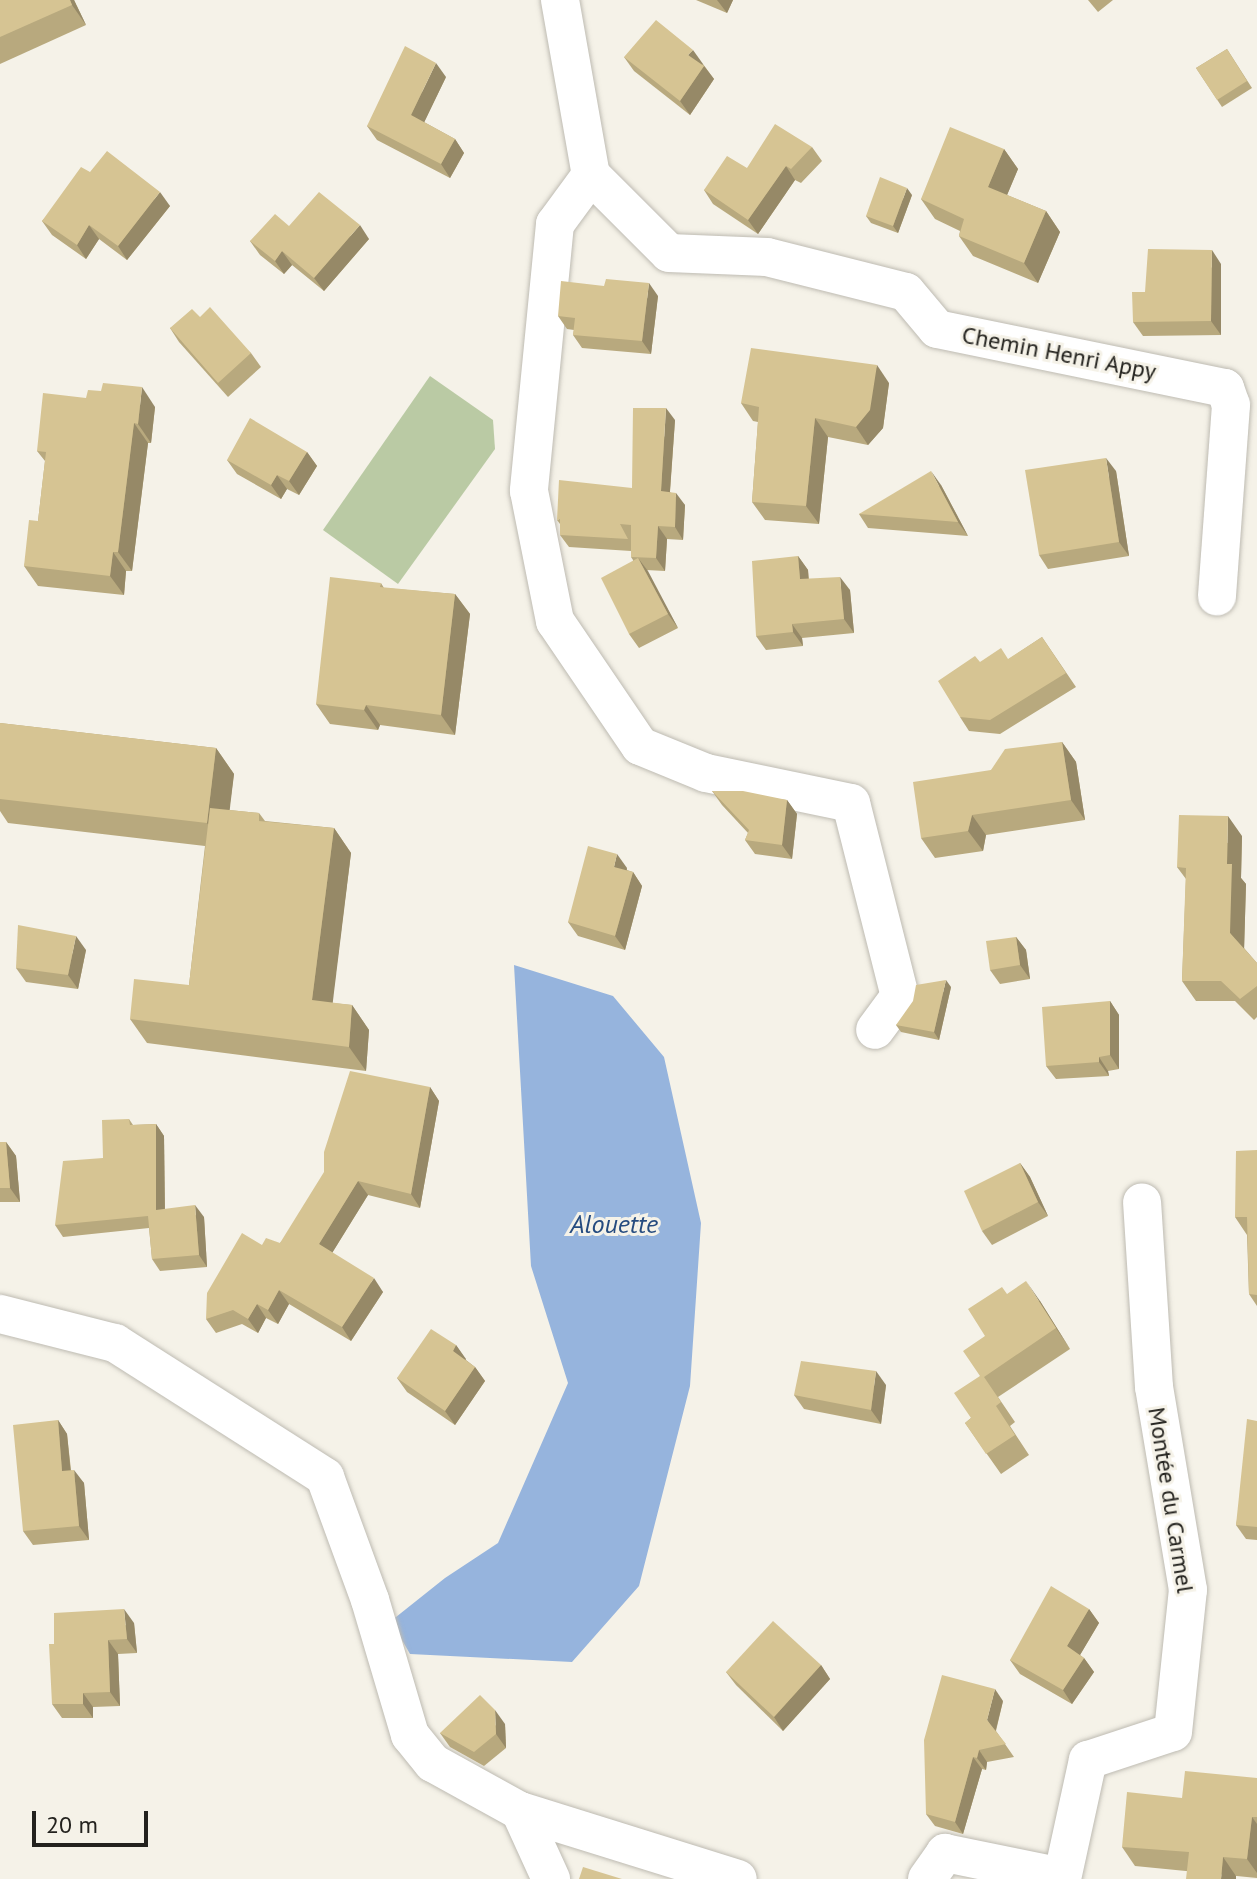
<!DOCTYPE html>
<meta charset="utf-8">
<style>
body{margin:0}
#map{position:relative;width:1257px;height:1879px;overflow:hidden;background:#f5f2e8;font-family:"PT Sans",sans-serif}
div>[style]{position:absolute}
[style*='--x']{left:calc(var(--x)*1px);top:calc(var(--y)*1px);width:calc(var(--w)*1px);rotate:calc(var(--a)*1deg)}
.green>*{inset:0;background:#bacaa4}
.water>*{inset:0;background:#96b4dd}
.roads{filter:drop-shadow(0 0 2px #bebbb2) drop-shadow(0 0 2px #bebbb2)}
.minor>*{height:38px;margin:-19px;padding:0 19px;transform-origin:19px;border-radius:19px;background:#fff}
.wall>*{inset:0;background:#b8a97e}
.shaded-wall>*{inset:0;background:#968967}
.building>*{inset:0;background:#d6c493}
span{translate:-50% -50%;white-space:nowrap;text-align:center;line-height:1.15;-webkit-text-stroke:6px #f5f2e8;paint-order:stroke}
.street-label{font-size:24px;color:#23221e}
.water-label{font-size:26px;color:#254b7f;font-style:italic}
.scale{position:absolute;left:32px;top:1811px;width:116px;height:36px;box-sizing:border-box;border:4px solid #23221e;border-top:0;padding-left:10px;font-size:24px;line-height:28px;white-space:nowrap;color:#23221e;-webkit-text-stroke:6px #f5f2e8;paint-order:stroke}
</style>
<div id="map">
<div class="green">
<div style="clip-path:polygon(430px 376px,493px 420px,495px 449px,398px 584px,323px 530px)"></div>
</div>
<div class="water">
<div style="clip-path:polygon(514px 965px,613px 996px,664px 1057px,701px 1223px,690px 1386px,639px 1586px,572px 1662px,410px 1654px,391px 1621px,445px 1578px,498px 1543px,568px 1383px,531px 1266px)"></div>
</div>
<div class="roads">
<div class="minor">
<div style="--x:560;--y:0;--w:178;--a:80"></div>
<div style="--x:591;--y:175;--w:61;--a:126.3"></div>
<div style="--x:555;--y:224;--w:268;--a:95.6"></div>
<div style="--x:529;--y:491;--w:133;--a:78.7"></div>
<div style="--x:555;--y:621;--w:151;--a:55.8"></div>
<div style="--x:640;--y:746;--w:71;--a:22.2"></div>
<div style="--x:706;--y:773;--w:148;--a:11.7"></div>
<div style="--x:851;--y:803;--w:199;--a:75.8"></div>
<div style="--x:900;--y:996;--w:42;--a:126.3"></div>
<div style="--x:591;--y:175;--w:110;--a:45"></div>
<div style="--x:669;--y:253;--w:98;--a:2.3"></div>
<div style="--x:767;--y:257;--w:143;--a:14.1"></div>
<div style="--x:906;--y:292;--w:48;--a:50"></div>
<div style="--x:937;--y:329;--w:294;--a:11.6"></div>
<div style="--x:1225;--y:388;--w:18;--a:71"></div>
<div style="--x:1231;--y:405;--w:192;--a:94.2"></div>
<div style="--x:0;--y:1314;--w:119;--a:14.2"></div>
<div style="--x:115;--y:1343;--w:249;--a:32.5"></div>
<div style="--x:325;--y:1477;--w:131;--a:69.9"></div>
<div style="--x:370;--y:1600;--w:141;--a:73.5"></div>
<div style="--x:410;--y:1735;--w:36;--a:51"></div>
<div style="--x:433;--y:1763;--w:99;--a:28.9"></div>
<div style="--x:520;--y:1811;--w:228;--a:17.3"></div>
<div style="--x:520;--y:1811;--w:75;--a:65.5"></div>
<div style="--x:927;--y:1879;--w:32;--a:-55"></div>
<div style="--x:945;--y:1853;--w:119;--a:11.6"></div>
<div style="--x:1062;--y:1879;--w:122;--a:-77.7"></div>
<div style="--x:1088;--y:1760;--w:89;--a:-18.2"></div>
<div style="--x:1173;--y:1732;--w:143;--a:-84"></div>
<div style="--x:1188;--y:1590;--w:206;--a:-99.5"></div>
<div style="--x:1154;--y:1387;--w:185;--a:-93.7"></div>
</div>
</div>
<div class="wall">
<div style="clip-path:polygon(0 0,74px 0,86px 25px,0 64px)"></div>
<div style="clip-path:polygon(696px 0,733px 0,727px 13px)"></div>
<div style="clip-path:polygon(1088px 0,1113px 0,1098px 12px)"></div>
<div style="clip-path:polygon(1227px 49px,1252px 88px,1222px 107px,1196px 68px)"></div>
<div style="clip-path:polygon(624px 57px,703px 64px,714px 79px,690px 115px,634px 71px)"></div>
<div style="clip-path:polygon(446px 77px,424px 122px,455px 139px,464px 153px,450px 178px,377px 140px,367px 126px)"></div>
<div style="clip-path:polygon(812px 147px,822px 161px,801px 183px,795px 180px,758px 234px,713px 204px,704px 190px,747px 168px)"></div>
<div style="clip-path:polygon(1004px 149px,1018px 169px,1007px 195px,1046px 211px,1060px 232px,1038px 283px,973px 256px,959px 236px,960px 231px,935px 219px,921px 199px)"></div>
<div style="clip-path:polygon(90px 172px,170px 206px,127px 260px,99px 239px,86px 259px,52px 235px,42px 221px)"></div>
<div style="clip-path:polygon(912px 195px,898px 233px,871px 223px,866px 216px)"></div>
<div style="clip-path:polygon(289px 226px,369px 239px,324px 291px,292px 265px,284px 274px,260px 255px,250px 241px)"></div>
<div style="clip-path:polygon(1221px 264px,1221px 335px,1143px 336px,1133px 322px,1145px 292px)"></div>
<div style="clip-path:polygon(658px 296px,651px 354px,582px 348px,573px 335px,574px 330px,567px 329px,558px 316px)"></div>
<div style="clip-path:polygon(200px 317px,251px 353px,261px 367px,228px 397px,179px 342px,170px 328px)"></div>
<div style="clip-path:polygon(889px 383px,883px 428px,868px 445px,828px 437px,819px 524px,765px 520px,752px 502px,758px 422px,753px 421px,741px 403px)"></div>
<div style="clip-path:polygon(86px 398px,155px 407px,151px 443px,148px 443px,132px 571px,126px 571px,124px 595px,38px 586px,24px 566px,38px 521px,45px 461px,37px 451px)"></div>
<div style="clip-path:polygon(675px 420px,670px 492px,685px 505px,683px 540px,667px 539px,665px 571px,646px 570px,678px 628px,639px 648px,629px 634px,633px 560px,631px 557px,631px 551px,569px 547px,560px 535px,560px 524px,557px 520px,632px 488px)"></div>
<div style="clip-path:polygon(307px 452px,317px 466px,299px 495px,287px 489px,281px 499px,237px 474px,227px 460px)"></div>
<div style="clip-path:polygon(1116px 471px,1129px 556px,1048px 569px,1039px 555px)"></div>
<div style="clip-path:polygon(941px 485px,968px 536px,868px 528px,859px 514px)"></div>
<div style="clip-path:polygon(798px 556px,808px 570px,809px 579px,850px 590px,854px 633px,802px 638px,803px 646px,766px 650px,756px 636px)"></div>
<div style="clip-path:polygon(381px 583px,384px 588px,455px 594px,470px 614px,455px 735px,380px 725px,378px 730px,330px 724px,316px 704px)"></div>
<div style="clip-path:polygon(1042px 637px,1076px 687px,1000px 734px,969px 731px,960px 717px,980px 662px,1009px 659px)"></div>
<div style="clip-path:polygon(0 723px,216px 748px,234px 774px,229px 810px,259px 813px,265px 821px,334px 828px,351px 853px,332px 1003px,352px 1005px,369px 1030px,366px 1071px,147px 1043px,130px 1019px,189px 985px,205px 846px,8px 823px,0 811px)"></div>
<div style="clip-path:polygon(1062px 742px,1076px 762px,1085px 820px,986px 835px,983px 851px,935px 858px,921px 838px,991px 770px)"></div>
<div style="clip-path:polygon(712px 791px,787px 800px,797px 814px,792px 859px,755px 854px,745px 840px,748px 833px,722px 805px)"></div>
<div style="clip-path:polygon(1242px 836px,1241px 878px,1246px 884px,1244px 948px,1257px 963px,1257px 1017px,1254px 1020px,1235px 1001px,1196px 1001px,1182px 981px,1186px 879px,1177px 867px)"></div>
<div style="clip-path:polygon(627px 868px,627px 870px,633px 872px,642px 886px,625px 950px,578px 936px,568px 922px)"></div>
<div style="clip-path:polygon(1016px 937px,1026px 950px,1030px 979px,1000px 984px,990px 970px)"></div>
<div style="clip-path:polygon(86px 950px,78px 989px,26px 982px,16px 968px)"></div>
<div style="clip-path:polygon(951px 987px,939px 1040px,901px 1032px,896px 1025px)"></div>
<div style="clip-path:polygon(1110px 1001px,1119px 1015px,1119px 1069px,1108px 1071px,1109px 1076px,1056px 1079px,1046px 1066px)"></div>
<div style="clip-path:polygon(430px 1087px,439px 1101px,420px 1208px,368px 1195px,332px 1253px,383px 1292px,351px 1341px,289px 1304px,278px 1324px,266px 1318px,258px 1333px,242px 1324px,216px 1333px,206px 1319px,262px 1245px,280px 1243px)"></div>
<div style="clip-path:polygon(129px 1119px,133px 1125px,156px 1124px,164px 1136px,165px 1209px,204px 1217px,207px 1267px,160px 1271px,152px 1259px,149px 1228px,63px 1237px,55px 1225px,103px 1158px)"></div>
<div style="clip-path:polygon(0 1142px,6px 1142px,16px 1156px,20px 1202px,0 1202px)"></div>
<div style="clip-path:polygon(1257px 1150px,1257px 1306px,1249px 1294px,1247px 1235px,1235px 1217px)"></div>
<div style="clip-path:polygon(1020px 1163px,1030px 1177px,1048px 1216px,992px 1245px,982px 1231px)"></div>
<div style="clip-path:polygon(1007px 1294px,1040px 1301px,1070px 1349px,998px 1397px,1015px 1422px,1010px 1426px,1029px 1455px,1001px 1474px,965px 1423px,971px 1418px,980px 1376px,985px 1336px)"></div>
<div style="clip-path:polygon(456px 1345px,466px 1360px,475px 1367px,485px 1381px,455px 1425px,407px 1392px,397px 1378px)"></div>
<div style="clip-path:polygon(886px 1385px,881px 1424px,804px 1409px,794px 1395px)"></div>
<div style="clip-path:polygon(58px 1420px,67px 1434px,71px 1470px,84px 1483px,89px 1540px,33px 1545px,23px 1531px)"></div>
<div style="clip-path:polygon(1257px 1421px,1257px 1540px,1246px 1539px,1236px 1525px)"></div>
<div style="clip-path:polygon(1089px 1609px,1099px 1623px,1080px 1655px,1084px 1658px,1094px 1672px,1072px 1704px,1020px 1674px,1010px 1660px)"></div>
<div style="clip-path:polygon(134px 1623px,137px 1653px,118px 1654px,120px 1706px,93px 1707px,93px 1718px,62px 1718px,52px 1704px,54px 1644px)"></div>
<div style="clip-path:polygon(821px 1665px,830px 1679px,783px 1731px,736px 1685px,726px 1672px)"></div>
<div style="clip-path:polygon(1003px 1701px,996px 1731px,1014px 1757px,987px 1762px,986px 1770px,982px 1769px,963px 1834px,935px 1826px,926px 1814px)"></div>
<div style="clip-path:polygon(505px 1724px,506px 1748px,484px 1766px,450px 1747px,440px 1733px)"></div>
<div style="clip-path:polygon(1257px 1778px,1257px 1878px,1135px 1866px,1122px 1847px,1182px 1798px)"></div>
</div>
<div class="shaded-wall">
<div style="clip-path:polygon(70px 0,74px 0,86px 25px,72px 5px)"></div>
<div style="clip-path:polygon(717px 0,733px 0,727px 13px)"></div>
<div style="clip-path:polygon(693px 50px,703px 64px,697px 69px,688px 55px)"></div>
<div style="clip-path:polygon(436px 63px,446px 77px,421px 129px,411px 115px)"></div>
<div style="clip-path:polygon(704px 66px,714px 79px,690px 115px,680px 101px)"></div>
<div style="clip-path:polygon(455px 139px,464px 153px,450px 178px,441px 164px)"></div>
<div style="clip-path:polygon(1004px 149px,1018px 169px,1002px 207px,988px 187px)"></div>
<div style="clip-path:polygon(786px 166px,795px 180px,758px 234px,748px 220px)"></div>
<div style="clip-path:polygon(907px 188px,912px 195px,898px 233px,893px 226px)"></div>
<div style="clip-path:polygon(160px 192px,170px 206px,127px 260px,118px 246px)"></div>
<div style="clip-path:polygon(1046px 211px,1060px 232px,1038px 283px,1024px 263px)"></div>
<div style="clip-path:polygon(89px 225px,99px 239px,86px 259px,77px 245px)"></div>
<div style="clip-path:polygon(360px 225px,369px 239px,324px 291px,314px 278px)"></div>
<div style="clip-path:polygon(1212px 250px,1221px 264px,1221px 335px,1211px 321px)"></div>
<div style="clip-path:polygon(282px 251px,292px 265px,284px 274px,275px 261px)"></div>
<div style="clip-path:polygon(649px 283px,658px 296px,651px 354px,642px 341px)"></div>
<div style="clip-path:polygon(877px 365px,889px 383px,883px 428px,868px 445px,856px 427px)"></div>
<div style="clip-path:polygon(142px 387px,155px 407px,151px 443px,138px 424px)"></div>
<div style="clip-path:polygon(666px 408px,675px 420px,669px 504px,661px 491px)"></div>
<div style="clip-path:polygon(815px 418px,828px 437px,819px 524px,806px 506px)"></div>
<div style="clip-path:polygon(134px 423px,148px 443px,132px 571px,118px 552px)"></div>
<div style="clip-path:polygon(307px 452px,317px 466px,299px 495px,289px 481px)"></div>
<div style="clip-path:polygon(1106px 458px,1116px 471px,1129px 556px,1119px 542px)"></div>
<div style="clip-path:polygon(931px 471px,941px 485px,968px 536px,958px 522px)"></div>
<div style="clip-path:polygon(277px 475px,287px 489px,281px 499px,271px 485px)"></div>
<div style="clip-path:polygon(676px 493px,685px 505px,683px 540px,675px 527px)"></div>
<div style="clip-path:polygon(658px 526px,667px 539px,665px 571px,656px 558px)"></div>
<div style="clip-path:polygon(113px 552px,126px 571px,124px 595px,110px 576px)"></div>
<div style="clip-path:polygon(798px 556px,808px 570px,809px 593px,800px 579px)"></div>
<div style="clip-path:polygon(638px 558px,648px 571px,678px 628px,668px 614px)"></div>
<div style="clip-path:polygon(840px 577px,850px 590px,854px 633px,844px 619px)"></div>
<div style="clip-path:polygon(455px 594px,470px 614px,455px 735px,441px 715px)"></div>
<div style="clip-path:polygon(792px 624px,802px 638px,803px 646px,793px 632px)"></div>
<div style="clip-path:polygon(366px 705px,380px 725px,378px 730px,364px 710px)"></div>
<div style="clip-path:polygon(1062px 742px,1076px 762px,1085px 820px,1071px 800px)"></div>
<div style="clip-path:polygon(216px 748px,234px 774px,225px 849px,207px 823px)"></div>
<div style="clip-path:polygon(787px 800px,797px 814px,792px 859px,782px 845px)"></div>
<div style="clip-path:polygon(972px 815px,986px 835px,983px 851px,968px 831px)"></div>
<div style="clip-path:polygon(1228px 816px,1242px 836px,1241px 878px,1246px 884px,1244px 953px,1230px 933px,1227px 864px)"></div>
<div style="clip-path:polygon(334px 828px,351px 853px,330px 1025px,312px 1000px)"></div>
<div style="clip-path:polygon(617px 854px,627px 868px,624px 881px,614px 867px)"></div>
<div style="clip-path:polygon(633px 872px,642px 886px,625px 950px,615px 936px)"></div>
<div style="clip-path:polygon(76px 936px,86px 950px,78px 989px,68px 975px)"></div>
<div style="clip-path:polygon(1016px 937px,1026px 950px,1030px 979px,1020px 965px)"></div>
<div style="clip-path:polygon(946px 980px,951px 987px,939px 1040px,934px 1032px)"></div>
<div style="clip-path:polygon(1110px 1001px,1119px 1015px,1119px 1069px,1110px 1055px)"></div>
<div style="clip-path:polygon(352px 1005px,369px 1030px,366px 1071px,349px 1047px)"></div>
<div style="clip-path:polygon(1099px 1057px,1108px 1071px,1109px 1076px,1099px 1062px)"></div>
<div style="clip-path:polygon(430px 1087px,439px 1101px,420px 1208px,411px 1194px)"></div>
<div style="clip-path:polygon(156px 1124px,164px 1136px,165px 1222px,156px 1210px)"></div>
<div style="clip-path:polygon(6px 1142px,16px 1156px,20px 1202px,10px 1188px)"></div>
<div style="clip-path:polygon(1020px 1163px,1030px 1177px,1048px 1216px,1038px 1202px)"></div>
<div style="clip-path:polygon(358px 1181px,368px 1195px,329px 1258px,319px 1244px)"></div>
<div style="clip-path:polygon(195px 1205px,204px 1217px,207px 1267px,199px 1255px)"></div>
<div style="clip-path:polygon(374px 1278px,383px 1292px,351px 1341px,342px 1327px)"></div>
<div style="clip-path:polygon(1026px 1281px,1040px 1301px,1070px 1349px,1056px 1328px)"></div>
<div style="clip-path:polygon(279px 1290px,289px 1304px,278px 1324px,268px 1310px)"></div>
<div style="clip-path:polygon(257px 1304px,266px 1318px,258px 1333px,248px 1319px)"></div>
<div style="clip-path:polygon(456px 1345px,466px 1359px,463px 1364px,453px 1351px)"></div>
<div style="clip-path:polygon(475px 1367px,485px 1381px,455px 1425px,445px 1411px)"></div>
<div style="clip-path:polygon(876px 1371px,886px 1385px,881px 1424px,871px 1410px)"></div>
<div style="clip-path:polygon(58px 1420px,67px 1434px,72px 1485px,62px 1471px)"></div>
<div style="clip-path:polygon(74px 1470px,84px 1483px,89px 1540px,79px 1526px)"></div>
<div style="clip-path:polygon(124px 1609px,134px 1623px,137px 1653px,127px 1639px)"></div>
<div style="clip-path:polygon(1089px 1609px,1099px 1623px,1077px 1660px,1067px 1646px)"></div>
<div style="clip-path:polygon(108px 1640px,118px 1654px,120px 1706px,110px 1692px)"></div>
<div style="clip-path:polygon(1084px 1658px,1094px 1672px,1072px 1704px,1063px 1690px)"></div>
<div style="clip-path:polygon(821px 1665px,830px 1679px,783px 1731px,774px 1717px)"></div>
<div style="clip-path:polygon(995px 1689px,1003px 1701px,995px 1733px,987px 1720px)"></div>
<div style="clip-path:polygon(83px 1693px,93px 1707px,93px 1718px,83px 1704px)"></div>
<div style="clip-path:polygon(495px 1710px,505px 1724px,506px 1748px,496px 1734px)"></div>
<div style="clip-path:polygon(979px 1750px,987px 1762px,986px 1770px,977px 1758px)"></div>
<div style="clip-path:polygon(973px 1757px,982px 1769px,963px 1834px,955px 1822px)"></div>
<div style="clip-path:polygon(1252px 1817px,1257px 1824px,1257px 1873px,1247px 1859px)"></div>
<div style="clip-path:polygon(1223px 1857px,1236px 1876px,1236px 1879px,1221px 1879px)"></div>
</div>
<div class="building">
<div style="clip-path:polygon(0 0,70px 0,72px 5px,0 37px)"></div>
<div style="clip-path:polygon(656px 20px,693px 50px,688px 55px,704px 66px,680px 101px,624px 57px)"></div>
<div style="clip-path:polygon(405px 46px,436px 63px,411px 115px,455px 139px,441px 164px,367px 126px)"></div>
<div style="clip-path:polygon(1227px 49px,1247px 81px,1217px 100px,1196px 68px)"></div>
<div style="clip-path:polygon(775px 124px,812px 147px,791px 169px,786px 166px,748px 220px,704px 190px,727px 156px,747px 168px)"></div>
<div style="clip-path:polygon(950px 127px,1004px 149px,988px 187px,1046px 211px,1024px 263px,959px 236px,964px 219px,921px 199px)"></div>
<div style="clip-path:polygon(107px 151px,160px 192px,118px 246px,89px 225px,77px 245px,42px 221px,81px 167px,90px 172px)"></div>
<div style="clip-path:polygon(880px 177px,907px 188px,893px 226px,866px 216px)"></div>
<div style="clip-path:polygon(319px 192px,360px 225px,314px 278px,282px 251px,275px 261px,250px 241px,275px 214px,289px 226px)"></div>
<div style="clip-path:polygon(1148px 249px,1212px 250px,1211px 321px,1133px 322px,1132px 292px,1145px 292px)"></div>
<div style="clip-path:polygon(606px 279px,649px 283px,642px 341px,573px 335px,575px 318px,558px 316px,561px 281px,604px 286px)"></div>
<div style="clip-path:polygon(210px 307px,251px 353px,218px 383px,170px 328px,192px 309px,200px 317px)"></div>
<div style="clip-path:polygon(751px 348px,877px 365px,870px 410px,856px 427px,815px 418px,806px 506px,752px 502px,759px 407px,741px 403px)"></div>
<div style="clip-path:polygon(103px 383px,142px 387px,138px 424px,134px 423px,118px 552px,113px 552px,110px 576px,24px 566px,29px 520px,38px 521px,46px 452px,37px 451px,43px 393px,86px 398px,88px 390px,101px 391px)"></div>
<div style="clip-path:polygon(633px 408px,666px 408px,661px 491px,676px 493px,675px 527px,658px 526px,656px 558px,631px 557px,631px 525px,620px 524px,628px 539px,560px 535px,560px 519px,557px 520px,559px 480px,632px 488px)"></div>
<div style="clip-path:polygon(250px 418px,307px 452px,289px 481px,277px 475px,271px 485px,227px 460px)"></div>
<div style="clip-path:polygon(1106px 458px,1119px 542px,1039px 555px,1025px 470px)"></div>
<div style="clip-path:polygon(931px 471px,958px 522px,859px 514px)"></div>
<div style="clip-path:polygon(798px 556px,800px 579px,840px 577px,844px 619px,792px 624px,793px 632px,756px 636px,752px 561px)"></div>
<div style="clip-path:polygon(638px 558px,668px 614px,629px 634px,601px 578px)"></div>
<div style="clip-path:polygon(330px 577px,381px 583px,380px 587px,455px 594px,441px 715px,366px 705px,364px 710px,316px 704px)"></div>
<div style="clip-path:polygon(1042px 637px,1066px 673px,990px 720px,960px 717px,938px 681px,975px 656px,980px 662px,1001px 648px,1008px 659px)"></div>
<div style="clip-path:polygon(0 723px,216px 748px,207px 823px,0 799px)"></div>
<div style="clip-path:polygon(1062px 742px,1071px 800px,972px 815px,968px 831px,921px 838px,913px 782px,991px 770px,1005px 749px)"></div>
<div style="clip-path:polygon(712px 791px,743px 791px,787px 800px,782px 845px,745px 840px,749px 830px)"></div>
<div style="clip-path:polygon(210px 808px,259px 813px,259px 821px,334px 828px,312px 1000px,352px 1005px,349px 1047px,130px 1019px,134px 979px,189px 985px)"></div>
<div style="clip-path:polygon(1179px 815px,1228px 816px,1227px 864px,1232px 864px,1230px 933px,1257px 963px,1257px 986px,1240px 999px,1221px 981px,1182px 981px,1186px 868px,1177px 867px)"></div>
<div style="clip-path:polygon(588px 846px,617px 854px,614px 867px,633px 872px,615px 936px,568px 922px)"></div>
<div style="clip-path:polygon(18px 925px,76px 936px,68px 975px,16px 968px)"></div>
<div style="clip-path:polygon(1016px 937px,1020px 965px,990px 970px,986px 941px)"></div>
<div style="clip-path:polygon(946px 980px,934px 1032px,896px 1025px,913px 1001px,916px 985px)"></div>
<div style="clip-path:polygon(1110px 1001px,1110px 1055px,1099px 1057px,1099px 1062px,1046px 1066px,1042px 1007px)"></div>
<div style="clip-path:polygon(350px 1071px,430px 1087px,411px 1194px,358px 1181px,319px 1244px,374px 1278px,342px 1327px,279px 1290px,268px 1310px,257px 1304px,248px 1319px,233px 1310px,206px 1319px,207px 1293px,242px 1233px,262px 1245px,266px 1238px,280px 1243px,324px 1172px,324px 1152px)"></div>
<div style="clip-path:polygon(129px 1119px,130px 1125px,156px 1124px,156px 1210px,195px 1205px,199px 1255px,152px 1259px,148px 1216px,55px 1225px,63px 1161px,103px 1158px,102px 1120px)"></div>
<div style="clip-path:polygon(0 1142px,6px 1142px,10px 1188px,0 1188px)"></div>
<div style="clip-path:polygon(1257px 1150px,1257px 1295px,1249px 1294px,1247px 1217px,1235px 1217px,1236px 1151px)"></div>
<div style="clip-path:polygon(1020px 1163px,1038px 1202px,982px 1231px,964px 1191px)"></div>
<div style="clip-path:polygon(1026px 1281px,1056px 1328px,984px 1377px,1001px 1402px,996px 1406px,1015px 1435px,986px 1454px,965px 1423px,971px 1418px,954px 1393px,980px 1376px,963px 1351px,985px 1336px,968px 1309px,1002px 1287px,1007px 1294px)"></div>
<div style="clip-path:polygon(431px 1329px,456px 1345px,453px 1351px,475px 1367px,445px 1411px,397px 1378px)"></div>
<div style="clip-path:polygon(801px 1361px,876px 1371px,871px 1410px,794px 1395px)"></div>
<div style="clip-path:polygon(1247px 1419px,1257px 1421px,1257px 1527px,1236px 1525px)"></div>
<div style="clip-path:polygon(58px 1420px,62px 1471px,74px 1470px,79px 1526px,23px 1531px,13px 1425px)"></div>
<div style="clip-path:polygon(1051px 1586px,1089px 1609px,1067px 1646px,1084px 1658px,1063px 1690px,1010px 1660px)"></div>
<div style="clip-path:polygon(124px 1609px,127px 1639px,108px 1640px,110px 1692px,83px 1693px,83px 1704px,52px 1704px,49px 1644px,54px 1644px,54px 1613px)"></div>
<div style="clip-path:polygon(773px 1621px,821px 1665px,774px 1717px,726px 1672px)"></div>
<div style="clip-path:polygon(942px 1675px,995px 1689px,987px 1720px,1006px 1744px,979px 1750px,977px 1758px,973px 1757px,955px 1822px,926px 1814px,924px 1740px)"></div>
<div style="clip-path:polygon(480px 1695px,495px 1710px,496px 1734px,474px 1752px,440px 1733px)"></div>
<div style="clip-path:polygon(1185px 1771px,1257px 1778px,1257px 1817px,1252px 1817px,1247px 1859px,1223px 1857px,1221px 1879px,1186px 1879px,1189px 1852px,1122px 1847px,1127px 1792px,1182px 1798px)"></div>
<div style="clip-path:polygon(583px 1867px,622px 1879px,579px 1879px)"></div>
</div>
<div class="street-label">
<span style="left:1059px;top:353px;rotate:11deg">Chemin Henri Appy</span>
<span style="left:1171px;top:1500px;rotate:81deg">Montée du Carmel</span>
</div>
<div class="water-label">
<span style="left:614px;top:1224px">Alouette</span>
</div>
<div class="scale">20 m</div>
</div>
